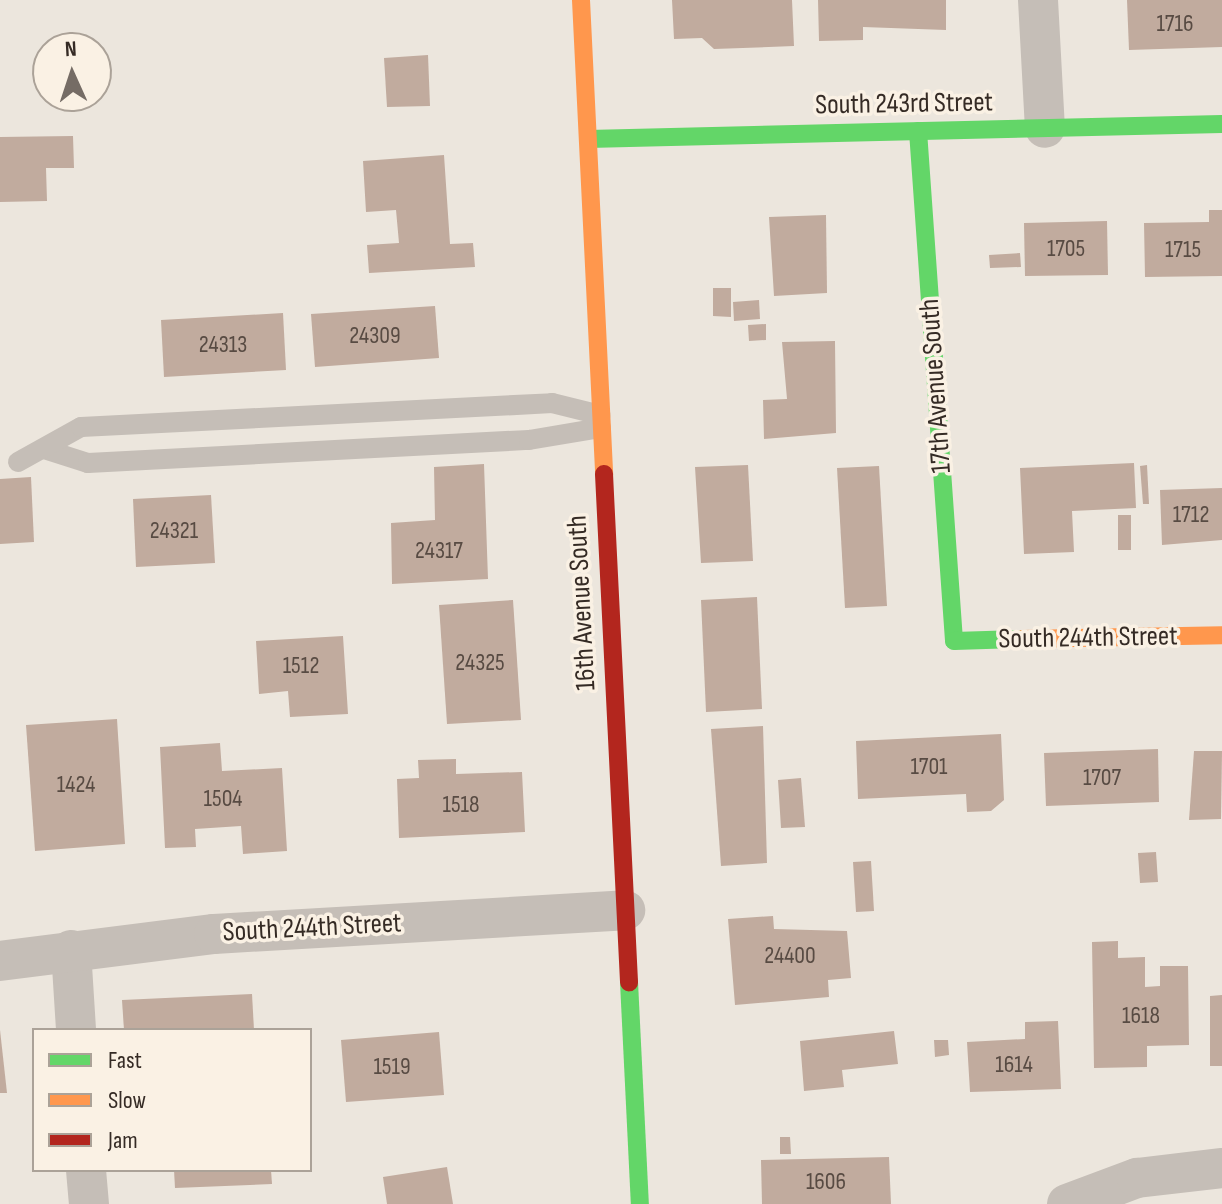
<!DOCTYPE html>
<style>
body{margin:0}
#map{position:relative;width:1222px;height:1204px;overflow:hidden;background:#ece6dd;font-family:"Sofia Sans Condensed",sans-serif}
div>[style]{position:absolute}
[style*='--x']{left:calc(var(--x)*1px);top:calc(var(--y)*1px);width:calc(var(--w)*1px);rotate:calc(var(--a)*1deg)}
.building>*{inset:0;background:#c1ab9e}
.lane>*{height:20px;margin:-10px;padding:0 10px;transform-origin:10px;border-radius:10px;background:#c5beb7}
.street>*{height:40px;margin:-20px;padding:0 20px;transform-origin:20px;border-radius:20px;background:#c5beb7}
.fast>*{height:18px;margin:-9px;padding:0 9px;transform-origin:9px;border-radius:9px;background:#63d668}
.slow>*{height:18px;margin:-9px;padding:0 9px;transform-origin:9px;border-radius:9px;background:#ff974d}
.jam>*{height:18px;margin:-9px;padding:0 9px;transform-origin:9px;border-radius:9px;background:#b3261e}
span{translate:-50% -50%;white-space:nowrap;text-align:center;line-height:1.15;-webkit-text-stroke:7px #faf1e4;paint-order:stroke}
.number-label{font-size:24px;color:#584b43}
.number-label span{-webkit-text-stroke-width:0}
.street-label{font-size:28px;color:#352b25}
.legend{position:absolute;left:32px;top:1028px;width:280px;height:144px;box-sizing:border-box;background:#faf1e4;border:2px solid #aba298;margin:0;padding:10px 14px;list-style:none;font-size:24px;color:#352b25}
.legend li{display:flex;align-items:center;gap:16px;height:40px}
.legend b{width:40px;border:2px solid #aba298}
.north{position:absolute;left:32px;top:32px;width:80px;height:80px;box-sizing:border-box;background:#faf1e4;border:2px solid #aba298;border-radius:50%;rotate:357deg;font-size:22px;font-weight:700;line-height:32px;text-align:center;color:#352b25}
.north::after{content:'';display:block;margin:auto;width:28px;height:36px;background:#756c65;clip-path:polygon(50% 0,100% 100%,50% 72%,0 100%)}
</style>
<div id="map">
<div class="building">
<div style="clip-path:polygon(672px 0,792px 0,794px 46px,714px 49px,702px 38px,674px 39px)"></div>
<div style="clip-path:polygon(818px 0,946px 0,946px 30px,863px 27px,863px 40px,819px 41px)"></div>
<div style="clip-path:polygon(1127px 0,1222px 0,1222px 47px,1129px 50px)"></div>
<div style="clip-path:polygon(428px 55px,430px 106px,387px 107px,384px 58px)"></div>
<div style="clip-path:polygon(73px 136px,74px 168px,46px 168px,47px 201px,0 202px,0 137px)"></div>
<div style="clip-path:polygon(444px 155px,450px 244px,473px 243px,475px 267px,369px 273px,367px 245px,399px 243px,396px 210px,366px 212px,363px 161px)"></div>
<div style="clip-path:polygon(1209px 210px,1222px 210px,1222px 276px,1145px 277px,1144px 223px,1209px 222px)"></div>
<div style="clip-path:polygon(826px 215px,827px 293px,774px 296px,769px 217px)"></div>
<div style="clip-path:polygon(1107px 221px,1108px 275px,1025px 276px,1024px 223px)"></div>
<div style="clip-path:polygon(1020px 253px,1021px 267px,990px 268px,989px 255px)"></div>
<div style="clip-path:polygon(713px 288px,731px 288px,731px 317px,713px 316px)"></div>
<div style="clip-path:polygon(759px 300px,760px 319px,734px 321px,733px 302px)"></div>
<div style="clip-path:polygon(435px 306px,439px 358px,315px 367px,311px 314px)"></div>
<div style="clip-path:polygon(283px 313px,286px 370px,164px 377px,161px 320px)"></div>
<div style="clip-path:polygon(766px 324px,766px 340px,749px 341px,748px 325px)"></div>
<div style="clip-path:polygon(835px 341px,836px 433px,764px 439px,763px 400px,787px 399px,782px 342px)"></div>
<div style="clip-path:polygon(1134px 463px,1136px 508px,1072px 511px,1074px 552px,1024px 554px,1020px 468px)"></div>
<div style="clip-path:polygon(484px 464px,488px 579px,392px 584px,391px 523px,435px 520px,434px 467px)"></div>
<div style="clip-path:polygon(748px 465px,753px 561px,701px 563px,695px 467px)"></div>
<div style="clip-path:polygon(1147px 465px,1149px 504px,1143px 504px,1140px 466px)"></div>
<div style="clip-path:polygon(879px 466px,887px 606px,845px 608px,837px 468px)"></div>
<div style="clip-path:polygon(31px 477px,34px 542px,0 544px,0 479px)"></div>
<div style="clip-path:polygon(1222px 488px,1222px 540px,1162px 545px,1160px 490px)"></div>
<div style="clip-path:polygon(211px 495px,215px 563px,136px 567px,133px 499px)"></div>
<div style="clip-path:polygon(1118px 515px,1131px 515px,1131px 550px,1118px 550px)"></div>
<div style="clip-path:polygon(757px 597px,762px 709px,706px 712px,701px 600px)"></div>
<div style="clip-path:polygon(513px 600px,521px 720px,447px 724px,439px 605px)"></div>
<div style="clip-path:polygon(343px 636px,348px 714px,290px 717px,288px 691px,259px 694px,256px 641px)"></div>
<div style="clip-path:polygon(117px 719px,125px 844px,35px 851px,26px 725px)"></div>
<div style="clip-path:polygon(763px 726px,767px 863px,721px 866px,711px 729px)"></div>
<div style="clip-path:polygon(1001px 734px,1004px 800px,991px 811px,967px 812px,966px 794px,858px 799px,856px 741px)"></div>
<div style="clip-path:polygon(220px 743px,222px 771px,282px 768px,287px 851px,243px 854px,241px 826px,195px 829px,196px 847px,165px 848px,160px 747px)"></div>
<div style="clip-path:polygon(1158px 749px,1159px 802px,1046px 806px,1044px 753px)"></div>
<div style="clip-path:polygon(1194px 751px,1222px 751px,1221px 819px,1189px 820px)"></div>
<div style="clip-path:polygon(456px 759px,456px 774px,522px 772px,525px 832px,399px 838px,397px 779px,419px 778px,418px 760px)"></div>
<div style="clip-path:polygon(801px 778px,805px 827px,781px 828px,778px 780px)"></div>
<div style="clip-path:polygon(1156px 852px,1158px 882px,1140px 883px,1138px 853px)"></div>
<div style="clip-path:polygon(871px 861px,874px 911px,856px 912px,853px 862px)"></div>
<div style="clip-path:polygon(773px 916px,774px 929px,847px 931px,851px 978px,828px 980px,829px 997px,735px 1005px,728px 919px)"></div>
<div style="clip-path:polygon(1118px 941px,1118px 958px,1145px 957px,1145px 987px,1160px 986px,1160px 966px,1188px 966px,1189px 1045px,1147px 1046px,1147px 1067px,1094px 1068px,1092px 942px)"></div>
<div style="clip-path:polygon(252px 994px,254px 1030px,124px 1030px,122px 1000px)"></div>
<div style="clip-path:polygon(1222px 995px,1222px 1066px,1210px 1066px,1210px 996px)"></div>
<div style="clip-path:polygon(1058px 1021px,1061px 1089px,970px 1092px,967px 1042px,1025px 1039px,1025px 1022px)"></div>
<div style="clip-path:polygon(0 1030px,7px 1093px,0 1093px)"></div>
<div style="clip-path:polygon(894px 1031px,898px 1064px,842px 1070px,844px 1087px,804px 1091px,800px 1041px)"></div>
<div style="clip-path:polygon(439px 1032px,444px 1095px,346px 1102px,341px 1040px)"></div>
<div style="clip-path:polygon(934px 1040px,948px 1040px,949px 1055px,935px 1057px)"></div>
<div style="clip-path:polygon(780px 1137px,790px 1137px,791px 1154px,780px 1154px)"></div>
<div style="clip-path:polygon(889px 1157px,891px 1204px,762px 1204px,761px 1160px)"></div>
<div style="clip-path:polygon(447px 1167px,453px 1204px,387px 1204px,383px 1177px)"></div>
<div style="clip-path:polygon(174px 1170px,271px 1170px,272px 1184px,175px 1188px)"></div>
</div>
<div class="lane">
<div style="--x:44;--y:449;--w:46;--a:17.7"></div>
<div style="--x:88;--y:463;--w:442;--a:-3"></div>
<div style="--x:529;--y:440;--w:73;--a:-9.5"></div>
<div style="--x:18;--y:462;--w:72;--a:-29.1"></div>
<div style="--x:81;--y:427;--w:472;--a:-2.9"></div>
<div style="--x:552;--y:403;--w:50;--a:13.8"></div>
</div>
<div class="street">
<div style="--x:1038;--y:0;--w:128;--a:86.9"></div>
<div style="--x:71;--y:950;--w:80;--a:86.4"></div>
<div style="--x:0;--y:961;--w:216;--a:-7.2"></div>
<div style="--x:214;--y:934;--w:412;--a:-3.3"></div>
<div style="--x:86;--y:1170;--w:34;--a:85"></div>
<div style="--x:1067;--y:1204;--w:75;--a:-20.4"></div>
<div style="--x:1137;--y:1178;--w:86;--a:-6.7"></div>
</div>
<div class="fast">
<div style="--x:918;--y:131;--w:511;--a:85.96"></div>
<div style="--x:954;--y:641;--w:68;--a:-1.7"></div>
<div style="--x:588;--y:139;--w:634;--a:-1.36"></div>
<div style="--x:629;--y:982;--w:222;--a:87.2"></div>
</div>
<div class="slow">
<div style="--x:581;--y:0;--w:475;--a:87.2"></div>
<div style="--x:1022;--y:639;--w:200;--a:-1.1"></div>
</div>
<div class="jam">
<div style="--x:604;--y:474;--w:509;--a:87.18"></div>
</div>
<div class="number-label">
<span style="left:1175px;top:24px">1716</span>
<span style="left:1066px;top:249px">1705</span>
<span style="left:1183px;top:250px">1715</span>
<span style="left:375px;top:336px">24309</span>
<span style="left:223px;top:345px">24313</span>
<span style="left:1191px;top:515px">1712</span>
<span style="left:174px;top:531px">24321</span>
<span style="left:439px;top:551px">24317</span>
<span style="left:480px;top:663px">24325</span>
<span style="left:301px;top:666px">1512</span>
<span style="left:929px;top:767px">1701</span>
<span style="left:1102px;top:778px">1707</span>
<span style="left:76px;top:785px">1424</span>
<span style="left:223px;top:799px">1504</span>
<span style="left:461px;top:805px">1518</span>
<span style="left:790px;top:956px">24400</span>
<span style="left:1141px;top:1016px">1618</span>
<span style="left:1014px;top:1065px">1614</span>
<span style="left:392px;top:1067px">1519</span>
<span style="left:826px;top:1182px">1606</span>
</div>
<div class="street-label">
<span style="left:904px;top:104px;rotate:-1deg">South 243rd Street</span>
<span style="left:936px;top:386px;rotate:-94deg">17th Avenue South</span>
<span style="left:582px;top:603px;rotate:-93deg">16th Avenue South</span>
<span style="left:1088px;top:638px;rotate:-1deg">South 244th Street</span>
<span style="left:312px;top:928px;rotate:-3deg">South 244th Street</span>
</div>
<ul class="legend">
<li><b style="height:10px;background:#63d668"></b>Fast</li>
<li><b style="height:10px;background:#ff974d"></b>Slow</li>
<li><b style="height:10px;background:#b3261e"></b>Jam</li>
</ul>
<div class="north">N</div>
</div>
